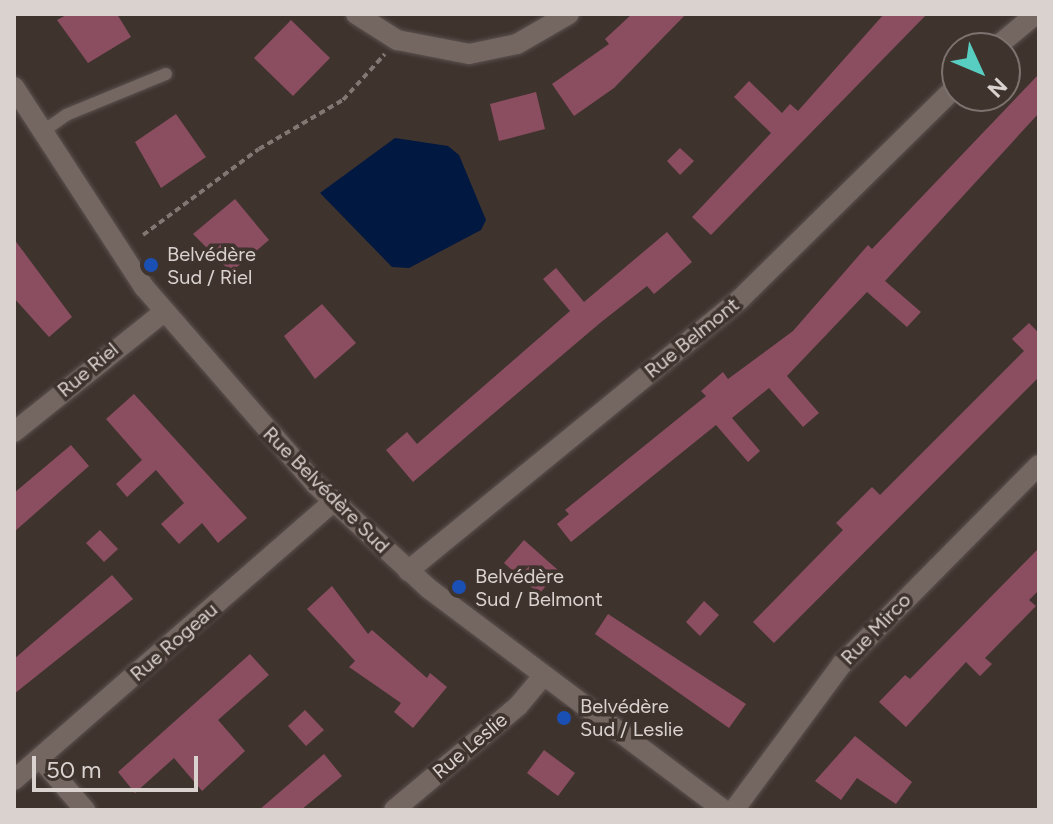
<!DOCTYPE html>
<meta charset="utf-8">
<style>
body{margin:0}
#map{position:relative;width:1053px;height:824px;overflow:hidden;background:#3f332e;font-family:Figtree,sans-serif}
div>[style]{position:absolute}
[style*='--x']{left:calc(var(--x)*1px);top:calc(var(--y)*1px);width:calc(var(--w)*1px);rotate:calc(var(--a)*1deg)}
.water>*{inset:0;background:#011841}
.building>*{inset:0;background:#8b4e61}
.path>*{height:4px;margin-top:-2px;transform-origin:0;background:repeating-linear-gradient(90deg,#827773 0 6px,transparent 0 10px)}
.roads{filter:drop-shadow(0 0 2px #5b514e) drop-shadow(0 0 2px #5b514e)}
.service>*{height:12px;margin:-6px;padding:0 6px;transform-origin:6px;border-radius:6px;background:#746762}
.minor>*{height:20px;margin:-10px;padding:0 10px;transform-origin:10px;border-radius:10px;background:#746762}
.tertiary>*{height:20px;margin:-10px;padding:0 10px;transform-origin:10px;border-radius:10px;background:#746762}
.dots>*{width:22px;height:22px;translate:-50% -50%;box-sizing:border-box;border:4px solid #3f332e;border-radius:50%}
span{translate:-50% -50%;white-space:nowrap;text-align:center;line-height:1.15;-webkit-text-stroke:7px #3f332e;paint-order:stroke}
.poi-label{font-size:20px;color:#dad2cf}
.left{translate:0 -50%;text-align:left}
.street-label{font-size:20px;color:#dad2cf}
.frame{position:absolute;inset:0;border:16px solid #dad2cf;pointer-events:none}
.north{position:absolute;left:941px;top:32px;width:80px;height:80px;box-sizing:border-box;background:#3f332e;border:2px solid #7d736e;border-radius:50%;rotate:134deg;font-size:22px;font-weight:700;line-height:32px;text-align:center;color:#dad2cf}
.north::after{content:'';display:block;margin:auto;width:28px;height:36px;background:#57cec1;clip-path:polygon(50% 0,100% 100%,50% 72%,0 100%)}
.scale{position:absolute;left:32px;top:756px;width:166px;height:36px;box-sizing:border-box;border:4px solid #dad2cf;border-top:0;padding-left:10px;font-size:24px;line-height:28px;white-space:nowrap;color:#dad2cf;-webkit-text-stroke:6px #3f332e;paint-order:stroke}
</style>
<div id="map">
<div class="water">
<div style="clip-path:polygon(395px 138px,448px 146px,459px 155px,486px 220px,481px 230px,409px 268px,392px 267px,320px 193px)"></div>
</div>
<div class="building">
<div style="clip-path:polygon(68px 14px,117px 14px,131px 37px,88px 63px,57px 20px)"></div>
<div style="clip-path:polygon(632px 14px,686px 14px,614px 88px,574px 116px,552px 84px,609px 44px,605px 39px)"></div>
<div style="clip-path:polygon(884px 14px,927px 14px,711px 235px,692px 217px,771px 133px,734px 97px,749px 81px,782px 113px,790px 104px,798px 111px)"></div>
<div style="clip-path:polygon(291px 20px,330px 58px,293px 96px,254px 58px)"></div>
<div style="clip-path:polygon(1039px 74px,1039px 113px,885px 281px,921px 312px,907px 327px,867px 292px,787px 376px,819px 413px,803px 427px,769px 388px,732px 418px,760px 451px,748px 462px,716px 425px,571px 542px,557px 524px,569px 514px,565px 510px,706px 396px,701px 391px,723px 372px,728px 379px,793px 331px,868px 245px,872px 249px)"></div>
<div style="clip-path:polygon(536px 92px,545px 129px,499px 141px,490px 104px)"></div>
<div style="clip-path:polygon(176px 114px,206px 157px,161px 188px,135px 142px)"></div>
<div style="clip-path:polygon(680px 148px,694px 161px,680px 175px,667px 161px)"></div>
<div style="clip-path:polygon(235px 199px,269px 240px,231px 272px,193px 234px)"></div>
<div style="clip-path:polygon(667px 232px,692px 262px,654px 294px,647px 286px,600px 323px,413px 482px,386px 450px,407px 432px,417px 444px,570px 311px,543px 279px,556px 268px,584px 302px)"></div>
<div style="clip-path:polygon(14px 239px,72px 317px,49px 337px,14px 298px)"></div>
<div style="clip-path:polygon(322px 304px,356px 343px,315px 379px,284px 336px)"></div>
<div style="clip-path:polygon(1029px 323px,1039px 333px,1039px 377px,774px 643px,753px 622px,843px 530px,836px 523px,872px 487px,880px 495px,1024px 351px,1012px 339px)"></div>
<div style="clip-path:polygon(134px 394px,247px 518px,218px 543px,202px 523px,179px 544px,161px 524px,184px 503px,156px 470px,127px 497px,116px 484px,142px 460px,106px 419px)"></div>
<div style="clip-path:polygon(71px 445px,89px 466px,14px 532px,14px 493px)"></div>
<div style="clip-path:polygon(100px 530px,118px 549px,104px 562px,86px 543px)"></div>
<div style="clip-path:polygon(524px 540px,559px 571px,539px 594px,504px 563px)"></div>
<div style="clip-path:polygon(1039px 548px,1039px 590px,1029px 600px,1036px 606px,985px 658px,992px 664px,980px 676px,966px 662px,906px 727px,879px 702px,905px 675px,910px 679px)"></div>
<div style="clip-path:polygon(112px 575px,133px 599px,14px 694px,14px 659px)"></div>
<div style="clip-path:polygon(332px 586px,368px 634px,372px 630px,427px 678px,430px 673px,447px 687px,413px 728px,394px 712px,401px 703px,349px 667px,355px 661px,307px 609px)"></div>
<div style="clip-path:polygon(704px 601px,719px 615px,700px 636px,686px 622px)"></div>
<div style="clip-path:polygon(608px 614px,746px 704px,729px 728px,595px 634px)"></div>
<div style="clip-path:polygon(250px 654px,269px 675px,218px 720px,245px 751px,202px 791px,174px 758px,135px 793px,118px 772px)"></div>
<div style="clip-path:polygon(305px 710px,324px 730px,306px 746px,288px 726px)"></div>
<div style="clip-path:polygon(855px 736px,912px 782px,896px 804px,857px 778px,841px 800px,815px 781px)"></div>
<div style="clip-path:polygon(544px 750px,575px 773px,558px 796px,527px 773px)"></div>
<div style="clip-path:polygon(324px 754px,342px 776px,301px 810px,259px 810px)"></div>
</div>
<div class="path">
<div style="--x:143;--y:235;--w:144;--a:-36.6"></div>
<div style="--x:259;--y:149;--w:97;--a:-30.3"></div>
<div style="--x:343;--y:100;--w:62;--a:-47.6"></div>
</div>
<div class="roads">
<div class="service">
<div style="--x:42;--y:132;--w:29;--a:-35"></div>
<div style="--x:66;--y:115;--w:108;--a:-22.3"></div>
</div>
<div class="minor">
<div style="--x:356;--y:14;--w:49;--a:32.4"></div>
<div style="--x:397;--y:40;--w:73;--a:11"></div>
<div style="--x:469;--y:54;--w:49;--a:-11.8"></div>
<div style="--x:517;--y:44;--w:60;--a:-30"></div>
<div style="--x:995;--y:48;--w:53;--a:-39.7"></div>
<div style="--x:14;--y:432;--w:192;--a:-38.7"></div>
<div style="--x:408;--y:571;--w:428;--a:-39.3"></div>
<div style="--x:739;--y:300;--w:305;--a:-44.5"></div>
<div style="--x:40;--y:758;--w:69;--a:49.1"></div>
<div style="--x:14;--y:780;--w:423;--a:-41.1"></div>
<div style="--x:394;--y:810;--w:162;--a:-40"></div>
<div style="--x:518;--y:706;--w:38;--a:-50"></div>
<div style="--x:734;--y:810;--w:182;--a:-53.5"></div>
<div style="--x:842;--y:664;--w:280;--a:-45.3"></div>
</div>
<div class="tertiary">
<div style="--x:14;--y:87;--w:239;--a:57"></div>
<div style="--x:144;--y:287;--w:261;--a:49"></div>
<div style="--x:315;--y:484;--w:154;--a:42.6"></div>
<div style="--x:428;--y:588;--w:370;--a:36.9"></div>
</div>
</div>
<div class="dots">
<div style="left:151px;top:265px;background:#1a4fb4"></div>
<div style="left:459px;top:587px;background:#1a4fb4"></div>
<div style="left:564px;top:718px;background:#1a4fb4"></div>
</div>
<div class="poi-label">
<span class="left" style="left:167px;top:266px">Belvédère<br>Sud / Riel</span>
<span class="left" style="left:475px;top:588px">Belvédère<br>Sud / Belmont</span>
<span class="left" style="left:580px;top:718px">Belvédère<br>Sud / Leslie</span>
</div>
<div class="street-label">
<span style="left:692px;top:338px;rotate:-39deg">Rue Belmont</span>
<span style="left:88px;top:370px;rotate:-40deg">Rue Riel</span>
<span style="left:326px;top:490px;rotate:45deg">Rue Belvédère Sud</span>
<span style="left:876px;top:629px;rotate:-46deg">Rue Mirco</span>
<span style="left:174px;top:642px;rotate:-41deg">Rue Rogeau</span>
<span style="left:470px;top:746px;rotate:-40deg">Rue Leslie</span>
</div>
<div class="frame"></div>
<div class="north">N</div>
<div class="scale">50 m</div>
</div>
